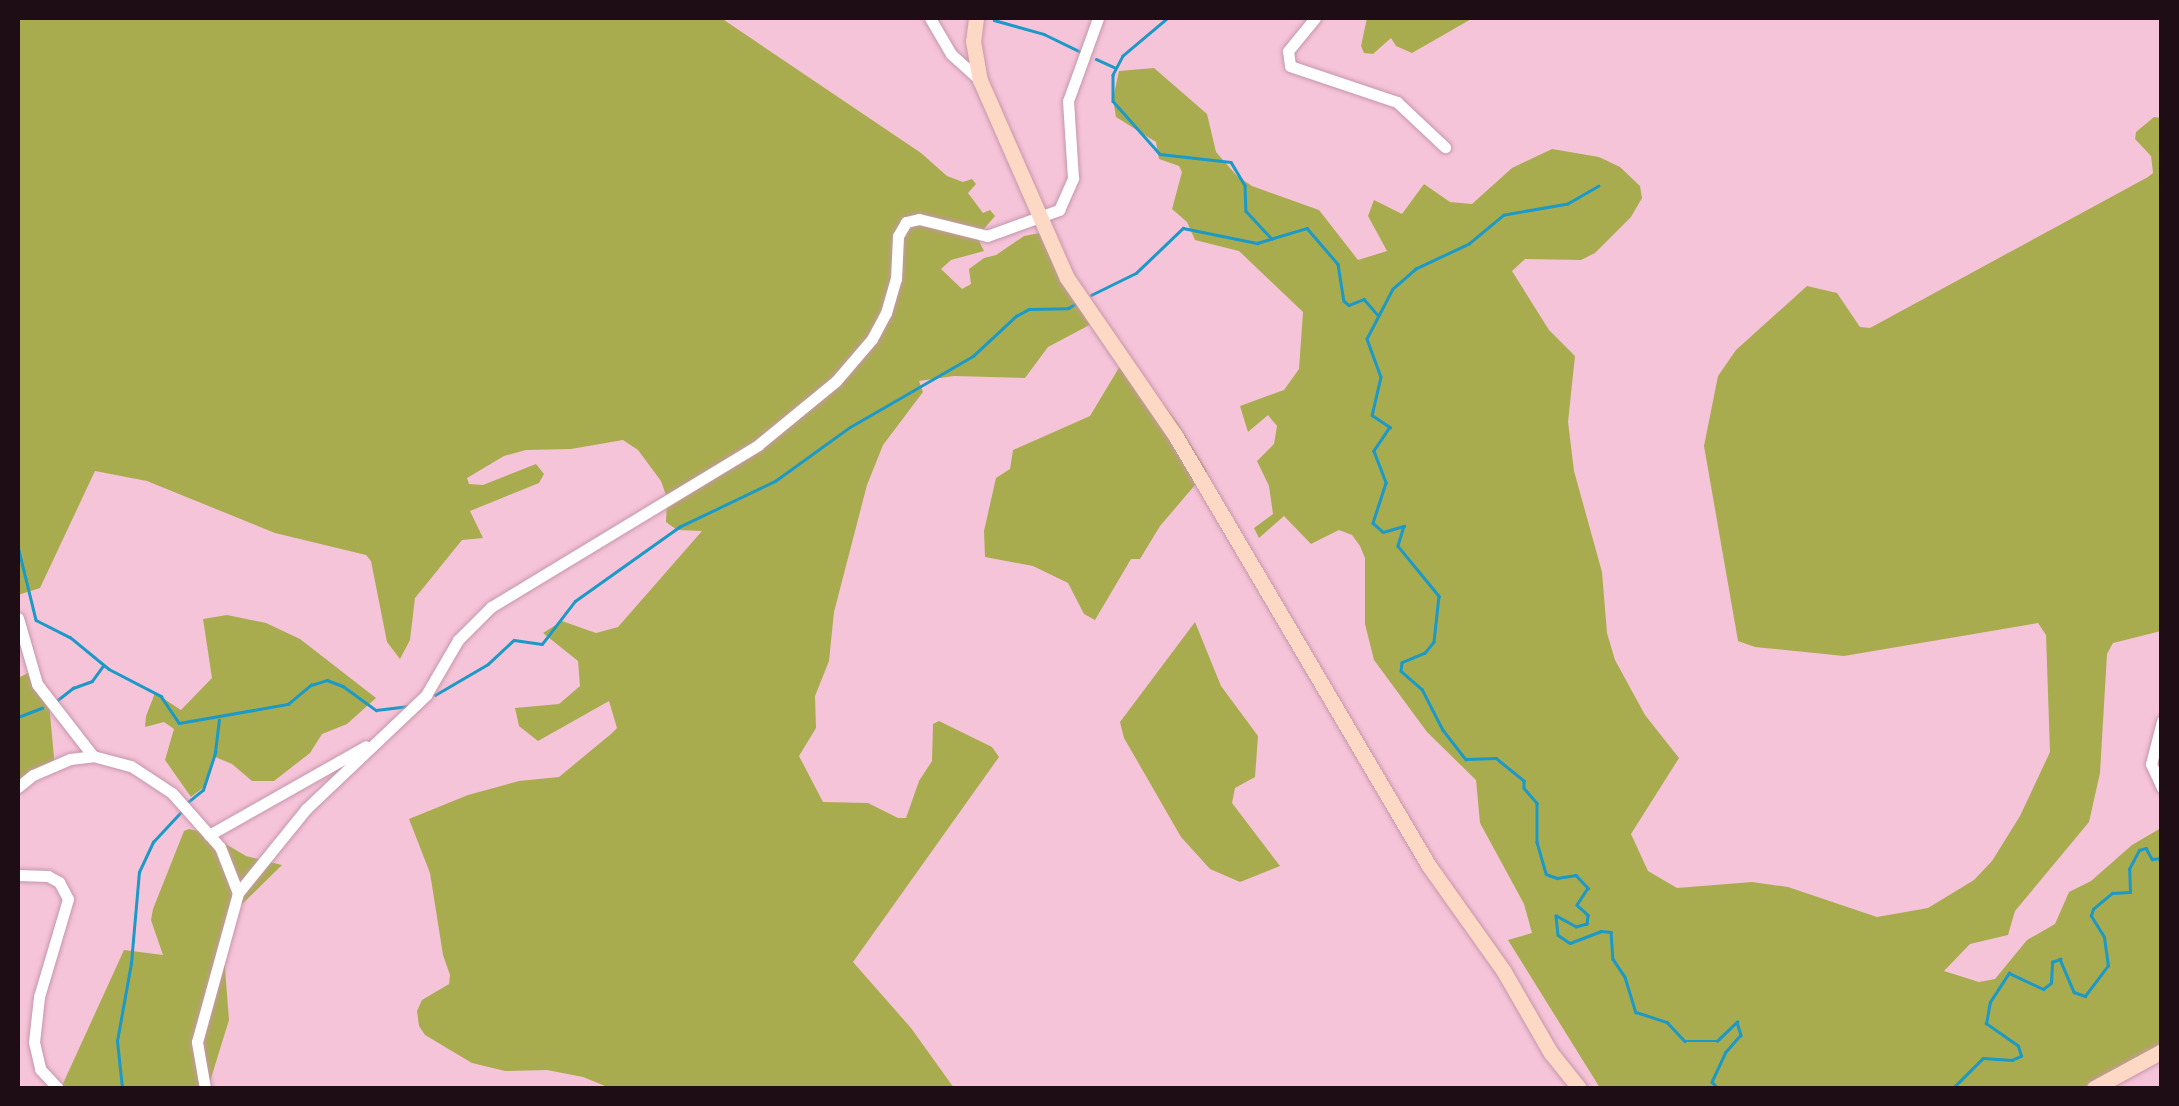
<!DOCTYPE html>
<style>
body{margin:0}
#map{position:relative;width:2179px;height:1106px;overflow:hidden;background:#f6c4d9;font-family:Rubik,sans-serif}
div>[style]{position:absolute}
[style*='--x']{left:calc(var(--x)*1px);top:calc(var(--y)*1px);width:calc(var(--w)*1px);rotate:calc(var(--a)*1deg)}
.green>*{inset:0;background:#a9ac4e}
.stream>*{height:2.5px;margin:-1.25px;padding:0 1.25px;transform-origin:1.25px;border-radius:1.25px;background:#1b99c8}
.roads{filter:drop-shadow(0 0 2px #c696ab) drop-shadow(0 0 2px #c696ab)}
.minor>*{height:11px;margin:-5.5px;padding:0 5.5px;transform-origin:5.5px;border-radius:5.5px;background:#fff}
.major>*{height:15px;margin:-7.5px;padding:0 7.5px;transform-origin:7.5px;border-radius:7.5px;background:#fdd8c4}
span{translate:-50% -50%;white-space:nowrap;text-align:center;line-height:1.15;-webkit-text-stroke:10px #fcf1f6;paint-order:stroke}
.frame{position:absolute;inset:0;border:20px solid #1e0d15;pointer-events:none}
</style>
<div id="map">
<div class="green">
<div style="clip-path:polygon(18px 18px,721px 18px,921px 153px,947px 176px,963px 182px,972px 179px,976px 184px,968px 193px,983px 213px,990px 210px,995px 216px,977px 237px,984px 251px,951px 260px,941px 269px,962px 289px,971px 284px,969px 269px,984px 258px,996px 255px,1024px 236px,1050px 231px,1097px 321px,1048px 347px,1025px 378px,954px 376px,919px 381px,923px 392px,883px 445px,867px 485px,834px 612px,829px 661px,815px 696px,816px 728px,799px 756px,823px 802px,868px 803px,898px 818px,906px 818px,919px 781px,932px 761px,933px 724px,939px 721px,992px 747px,999px 757px,853px 962px,911px 1028px,954px 1088px,610px 1088px,583px 1077px,547px 1070px,505px 1071px,472px 1063px,425px 1035px,419px 1026px,417px 1011px,422px 1000px,449px 984px,450px 975px,443px 955px,430px 873px,409px 819px,468px 795px,519px 781px,559px 777px,611px 734px,617px 728px,609px 701px,538px 741px,519px 726px,515px 708px,559px 704px,580px 686px,578px 661px,543px 633px,562px 621px,596px 633px,618px 627px,702px 531px,677px 530px,666px 522px,667px 498px,661px 481px,638px 450px,623px 440px,571px 449px,526px 450px,504px 456px,467px 478px,469px 484px,483px 485px,536px 464px,544px 474px,539px 483px,470px 511px,483px 538px,462px 540px,415px 598px,410px 640px,400px 659px,387px 642px,371px 561px,366px 555px,275px 533px,147px 481px,95px 471px,40px 588px,18px 595px)"></div>
<div style="clip-path:polygon(1367px 18px,1473px 18px,1412px 53px,1396px 46px,1391px 38px,1373px 54px,1364px 53px,1361px 46px)"></div>
<div style="clip-path:polygon(1154px 68px,1207px 114px,1216px 152px,1237px 176px,1252px 186px,1319px 210px,1358px 260px,1387px 251px,1368px 216px,1374px 200px,1402px 214px,1424px 184px,1450px 202px,1472px 204px,1512px 168px,1552px 149px,1599px 157px,1620px 167px,1640px 186px,1642px 198px,1631px 217px,1595px 253px,1581px 260px,1525px 259px,1512px 271px,1549px 330px,1575px 356px,1568px 422px,1574px 471px,1602px 572px,1607px 633px,1615px 660px,1645px 715px,1679px 758px,1631px 834px,1648px 871px,1677px 888px,1752px 882px,1788px 887px,1877px 917px,1928px 908px,1974px 880px,1992px 861px,2020px 816px,2050px 752px,2046px 635px,2038px 623px,1844px 656px,1755px 647px,1738px 641px,1704px 446px,1718px 376px,1736px 350px,1807px 286px,1837px 293px,1860px 327px,1870px 328px,2148px 177px,2153px 173px,2151px 156px,2135px 139px,2136px 132px,2154px 117px,2161px 118px,2161px 631px,2113px 643px,2107px 654px,2100px 773px,2089px 822px,2015px 911px,2008px 935px,1970px 944px,1944px 971px,1979px 982px,1995px 979px,2027px 940px,2055px 924px,2069px 892px,2091px 881px,2132px 845px,2161px 828px,2161px 1046px,2083px 1088px,1600px 1088px,1508px 940px,1532px 933px,1524px 904px,1480px 823px,1476px 780px,1427px 732px,1374px 660px,1365px 624px,1365px 558px,1360px 546px,1352px 535px,1339px 530px,1311px 544px,1284px 516px,1259px 538px,1254px 528px,1273px 514px,1269px 486px,1257px 461px,1274px 444px,1277px 426px,1268px 415px,1248px 432px,1240px 406px,1284px 390px,1299px 369px,1303px 312px,1239px 251px,1195px 240px,1187px 222px,1172px 209px,1182px 172px,1179px 166px,1159px 159px,1156px 142px,1116px 117px,1113px 99px,1119px 71px)"></div>
<div style="clip-path:polygon(1126px 356px,1177px 422px,1207px 471px,1160px 526px,1140px 559px,1131px 559px,1095px 620px,1084px 614px,1068px 583px,1033px 566px,985px 557px,984px 531px,996px 478px,1010px 469px,1013px 450px,1090px 416px)"></div>
<div style="clip-path:polygon(227px 615px,266px 623px,300px 639px,376px 698px,347px 724px,322px 734px,310px 753px,274px 781px,252px 781px,232px 764px,213px 756px,204px 787px,191px 797px,165px 760px,174px 729px,164px 722px,145px 727px,146px 716px,155px 693px,181px 710px,212px 678px,203px 619px)"></div>
<div style="clip-path:polygon(1195px 622px,1221px 686px,1258px 736px,1255px 777px,1235px 788px,1232px 803px,1280px 866px,1240px 882px,1210px 869px,1181px 837px,1124px 738px,1120px 722px)"></div>
<div style="clip-path:polygon(32px 671px,49px 703px,55px 768px,18px 790px,18px 678px)"></div>
<div style="clip-path:polygon(189px 829px,207px 833px,246px 856px,282px 865px,233px 913px,224px 956px,229px 1020px,208px 1088px,61px 1088px,124px 950px,163px 955px,151px 920px,153px 909px,184px 831px)"></div>
</div>
<div class="stream">
<div style="--x:1168;--y:18;--w:59;--a:139.8"></div>
<div style="--x:1123;--y:56;--w:21;--a:118"></div>
<div style="--x:1113;--y:75;--w:26;--a:90"></div>
<div style="--x:1113;--y:101;--w:71;--a:48.4"></div>
<div style="--x:1160;--y:154;--w:71;--a:6.4"></div>
<div style="--x:1231;--y:162;--w:27;--a:59"></div>
<div style="--x:1245;--y:185;--w:26;--a:88"></div>
<div style="--x:1246;--y:211;--w:38;--a:47"></div>
<div style="--x:994;--y:20;--w:52;--a:15.6"></div>
<div style="--x:1044;--y:34;--w:41;--a:25.9"></div>
<div style="--x:1096;--y:59;--w:20;--a:24"></div>
<div style="--x:1599;--y:186;--w:36;--a:150"></div>
<div style="--x:1568;--y:204;--w:65;--a:170.2"></div>
<div style="--x:1504;--y:215;--w:45;--a:140.4"></div>
<div style="--x:1469;--y:244;--w:59;--a:154.7"></div>
<div style="--x:1416;--y:269;--w:30;--a:139"></div>
<div style="--x:1393;--y:289;--w:56;--a:117.5"></div>
<div style="--x:1367;--y:339;--w:40;--a:69.8"></div>
<div style="--x:1381;--y:377;--w:39;--a:103"></div>
<div style="--x:1372;--y:415;--w:22;--a:34"></div>
<div style="--x:1390;--y:427;--w:29;--a:124"></div>
<div style="--x:1374;--y:451;--w:34;--a:69"></div>
<div style="--x:1386;--y:483;--w:42;--a:108"></div>
<div style="--x:1373;--y:523;--w:13;--a:42"></div>
<div style="--x:1383;--y:532;--w:22;--a:-16"></div>
<div style="--x:1404;--y:526;--w:21;--a:107"></div>
<div style="--x:1398;--y:546;--w:65;--a:50.6"></div>
<div style="--x:1439;--y:596;--w:46;--a:96.2"></div>
<div style="--x:1434;--y:642;--w:14;--a:129"></div>
<div style="--x:1425;--y:653;--w:25;--a:157"></div>
<div style="--x:1402;--y:663;--w:8;--a:97"></div>
<div style="--x:1401;--y:671;--w:28;--a:41"></div>
<div style="--x:1422;--y:689;--w:46;--a:62.9"></div>
<div style="--x:1443;--y:730;--w:37;--a:52"></div>
<div style="--x:1466;--y:759;--w:30;--a:-2"></div>
<div style="--x:1496;--y:758;--w:36;--a:39"></div>
<div style="--x:1524;--y:781;--w:7;--a:90"></div>
<div style="--x:1524;--y:788;--w:20;--a:49"></div>
<div style="--x:1537;--y:803;--w:39;--a:90"></div>
<div style="--x:1537;--y:842;--w:33;--a:74"></div>
<div style="--x:1546;--y:874;--w:12;--a:20"></div>
<div style="--x:1557;--y:878;--w:19;--a:-9"></div>
<div style="--x:1576;--y:875;--w:18;--a:47"></div>
<div style="--x:1588;--y:888;--w:20;--a:123"></div>
<div style="--x:1577;--y:905;--w:15;--a:42"></div>
<div style="--x:1588;--y:915;--w:9;--a:96"></div>
<div style="--x:1587;--y:924;--w:11;--a:165"></div>
<div style="--x:1576;--y:927;--w:23;--a:-151"></div>
<div style="--x:1556;--y:916;--w:19;--a:84"></div>
<div style="--x:1558;--y:935;--w:14;--a:34"></div>
<div style="--x:1570;--y:943;--w:33;--a:-21"></div>
<div style="--x:1601;--y:931;--w:10;--a:6"></div>
<div style="--x:1611;--y:932;--w:27;--a:86"></div>
<div style="--x:1613;--y:959;--w:22;--a:56"></div>
<div style="--x:1625;--y:977;--w:37;--a:73"></div>
<div style="--x:1636;--y:1012;--w:33;--a:18"></div>
<div style="--x:1667;--y:1022;--w:26;--a:47"></div>
<div style="--x:1685;--y:1041;--w:32;--a:0"></div>
<div style="--x:1717;--y:1041;--w:28;--a:-44"></div>
<div style="--x:1737;--y:1022;--w:14;--a:73"></div>
<div style="--x:1741;--y:1035;--w:23;--a:131"></div>
<div style="--x:1726;--y:1052;--w:33;--a:115"></div>
<div style="--x:1712;--y:1082;--w:8;--a:45"></div>
<div style="--x:1091;--y:295;--w:50;--a:-26.1"></div>
<div style="--x:1136;--y:273;--w:65;--a:-43.8"></div>
<div style="--x:1183;--y:228;--w:76;--a:11.5"></div>
<div style="--x:1257;--y:243;--w:52;--a:-16.7"></div>
<div style="--x:1307;--y:228;--w:48;--a:49.3"></div>
<div style="--x:1338;--y:264;--w:37;--a:81"></div>
<div style="--x:1344;--y:301;--w:6;--a:39"></div>
<div style="--x:1349;--y:305;--w:16;--a:-22"></div>
<div style="--x:1364;--y:299;--w:20;--a:49"></div>
<div style="--x:18;--y:546;--w:76;--a:76.3"></div>
<div style="--x:36;--y:620;--w:38;--a:27"></div>
<div style="--x:70;--y:637;--w:50;--a:39.4"></div>
<div style="--x:109;--y:669;--w:59;--a:27.4"></div>
<div style="--x:161;--y:696;--w:32;--a:56"></div>
<div style="--x:179;--y:723;--w:111;--a:-9.9"></div>
<div style="--x:288;--y:704;--w:30;--a:-40"></div>
<div style="--x:311;--y:685;--w:17;--a:-17"></div>
<div style="--x:327;--y:680;--w:17;--a:21"></div>
<div style="--x:343;--y:686;--w:41;--a:36"></div>
<div style="--x:376;--y:710;--w:31;--a:-7"></div>
<div style="--x:435;--y:695;--w:61;--a:-30.3"></div>
<div style="--x:488;--y:664;--w:35;--a:-43"></div>
<div style="--x:514;--y:640;--w:28;--a:8"></div>
<div style="--x:542;--y:644;--w:54;--a:-52.5"></div>
<div style="--x:575;--y:601;--w:128;--a:-35.4"></div>
<div style="--x:679;--y:527;--w:106;--a:-25.6"></div>
<div style="--x:775;--y:481;--w:92;--a:-35.8"></div>
<div style="--x:850;--y:427;--w:142;--a:-30"></div>
<div style="--x:973;--y:356;--w:59;--a:-42.9"></div>
<div style="--x:1016;--y:316;--w:15;--a:-28"></div>
<div style="--x:1029;--y:309;--w:39;--a:-1"></div>
<div style="--x:1068;--y:308;--w:10;--a:-29"></div>
<div style="--x:55;--y:702;--w:23;--a:-38"></div>
<div style="--x:73;--y:688;--w:20;--a:-20"></div>
<div style="--x:92;--y:681;--w:19;--a:-54"></div>
<div style="--x:18;--y:717;--w:26;--a:-21"></div>
<div style="--x:188;--y:802;--w:19;--a:-39"></div>
<div style="--x:203;--y:790;--w:40;--a:-72"></div>
<div style="--x:215;--y:752;--w:32;--a:-83"></div>
<div style="--x:122;--y:1088;--w:47;--a:-96.1"></div>
<div style="--x:117;--y:1041;--w:79;--a:-79.8"></div>
<div style="--x:131;--y:963;--w:91;--a:-85"></div>
<div style="--x:139;--y:872;--w:33;--a:-65"></div>
<div style="--x:153;--y:842;--w:40;--a:-47"></div>
<div style="--x:1728;--y:1088;--w:4;--a:0"></div>
<div style="--x:1953;--y:1088;--w:42;--a:-45"></div>
<div style="--x:1983;--y:1058;--w:29;--a:4"></div>
<div style="--x:2012;--y:1060;--w:10;--a:-24"></div>
<div style="--x:2021;--y:1056;--w:10;--a:-107"></div>
<div style="--x:2018;--y:1046;--w:39;--a:-145"></div>
<div style="--x:1986;--y:1024;--w:22;--a:-80"></div>
<div style="--x:1990;--y:1002;--w:35;--a:-57"></div>
<div style="--x:2009;--y:973;--w:38;--a:25"></div>
<div style="--x:2043;--y:989;--w:10;--a:-37"></div>
<div style="--x:2051;--y:983;--w:21;--a:-87"></div>
<div style="--x:2052;--y:962;--w:9;--a:-21"></div>
<div style="--x:2060;--y:959;--w:36;--a:67"></div>
<div style="--x:2074;--y:992;--w:12;--a:20"></div>
<div style="--x:2085;--y:996;--w:38;--a:-53"></div>
<div style="--x:2108;--y:966;--w:29;--a:-98"></div>
<div style="--x:2104;--y:937;--w:25;--a:-122"></div>
<div style="--x:2091;--y:916;--w:7;--a:-74"></div>
<div style="--x:2093;--y:909;--w:25;--a:-40"></div>
<div style="--x:2112;--y:893;--w:18;--a:-3"></div>
<div style="--x:2130;--y:892;--w:23;--a:-92"></div>
<div style="--x:2129;--y:869;--w:21;--a:-62"></div>
<div style="--x:2139;--y:850;--w:7;--a:-16"></div>
<div style="--x:2146;--y:848;--w:13;--a:61"></div>
<div style="--x:2152;--y:859;--w:10;--a:-6"></div>
</div>
<div class="roads">
<div class="minor">
<div style="--x:930;--y:18;--w:42;--a:59.7"></div>
<div style="--x:951;--y:54;--w:39;--a:42"></div>
<div style="--x:1315;--y:18;--w:43;--a:129.3"></div>
<div style="--x:1288;--y:51;--w:15;--a:82"></div>
<div style="--x:1290;--y:66;--w:113;--a:18.6"></div>
<div style="--x:1397;--y:102;--w:66;--a:43.2"></div>
<div style="--x:18;--y:618;--w:69;--a:73.9"></div>
<div style="--x:37;--y:684;--w:91;--a:52.1"></div>
<div style="--x:2162;--y:721;--w:44;--a:104.3"></div>
<div style="--x:2151;--y:764;--w:26;--a:65"></div>
<div style="--x:18;--y:787;--w:19;--a:-39"></div>
<div style="--x:33;--y:775;--w:40;--a:-23.4"></div>
<div style="--x:70;--y:759;--w:23;--a:-7"></div>
<div style="--x:93;--y:756;--w:39;--a:15"></div>
<div style="--x:131;--y:766;--w:49;--a:33.4"></div>
<div style="--x:172;--y:793;--w:72;--a:48.4"></div>
<div style="--x:220;--y:847;--w:49;--a:68.6"></div>
<div style="--x:209;--y:835;--w:180;--a:-29.5"></div>
<div style="--x:18;--y:875;--w:30;--a:2"></div>
<div style="--x:48;--y:876;--w:13;--a:29"></div>
<div style="--x:59;--y:882;--w:19;--a:62"></div>
<div style="--x:68;--y:899;--w:102;--a:106.5"></div>
<div style="--x:39;--y:997;--w:45;--a:96.3"></div>
<div style="--x:34;--y:1042;--w:28;--a:77"></div>
<div style="--x:40;--y:1069;--w:26;--a:47"></div>
<div style="--x:205;--y:1088;--w:47;--a:-99.9"></div>
<div style="--x:197;--y:1042;--w:155;--a:-74.6"></div>
<div style="--x:238;--y:893;--w:108;--a:-51"></div>
<div style="--x:306;--y:809;--w:166;--a:-43.5"></div>
<div style="--x:426;--y:695;--w:64;--a:-59.8"></div>
<div style="--x:458;--y:640;--w:47;--a:-45"></div>
<div style="--x:491;--y:607;--w:312;--a:-31.2"></div>
<div style="--x:758;--y:445;--w:101;--a:-39.4"></div>
<div style="--x:836;--y:381;--w:55;--a:-49.4"></div>
<div style="--x:872;--y:339;--w:30;--a:-62"></div>
<div style="--x:886;--y:313;--w:35;--a:-74"></div>
<div style="--x:896;--y:279;--w:43;--a:-87.3"></div>
<div style="--x:898;--y:236;--w:16;--a:-60"></div>
<div style="--x:906;--y:222;--w:13;--a:-13"></div>
<div style="--x:919;--y:219;--w:70;--a:14"></div>
<div style="--x:987;--y:236;--w:77;--a:-19.9"></div>
<div style="--x:1059;--y:210;--w:35;--a:-66"></div>
<div style="--x:1073;--y:178;--w:77;--a:-93.7"></div>
<div style="--x:1068;--y:101;--w:88;--a:-70.1"></div>
</div>
<div class="major">
<div style="--x:976;--y:18;--w:23;--a:97"></div>
<div style="--x:973;--y:41;--w:40;--a:80"></div>
<div style="--x:980;--y:80;--w:216;--a:66.3"></div>
<div style="--x:1067;--y:278;--w:191;--a:55.5"></div>
<div style="--x:1175;--y:435;--w:500;--a:59.49"></div>
<div style="--x:1429;--y:866;--w:128;--a:54.6"></div>
<div style="--x:1503;--y:970;--w:96;--a:60"></div>
<div style="--x:1551;--y:1053;--w:45;--a:51.3"></div>
<div style="--x:2094;--y:1088;--w:77;--a:-28.6"></div>
</div>
</div>
<div class="frame"></div>
</div>
